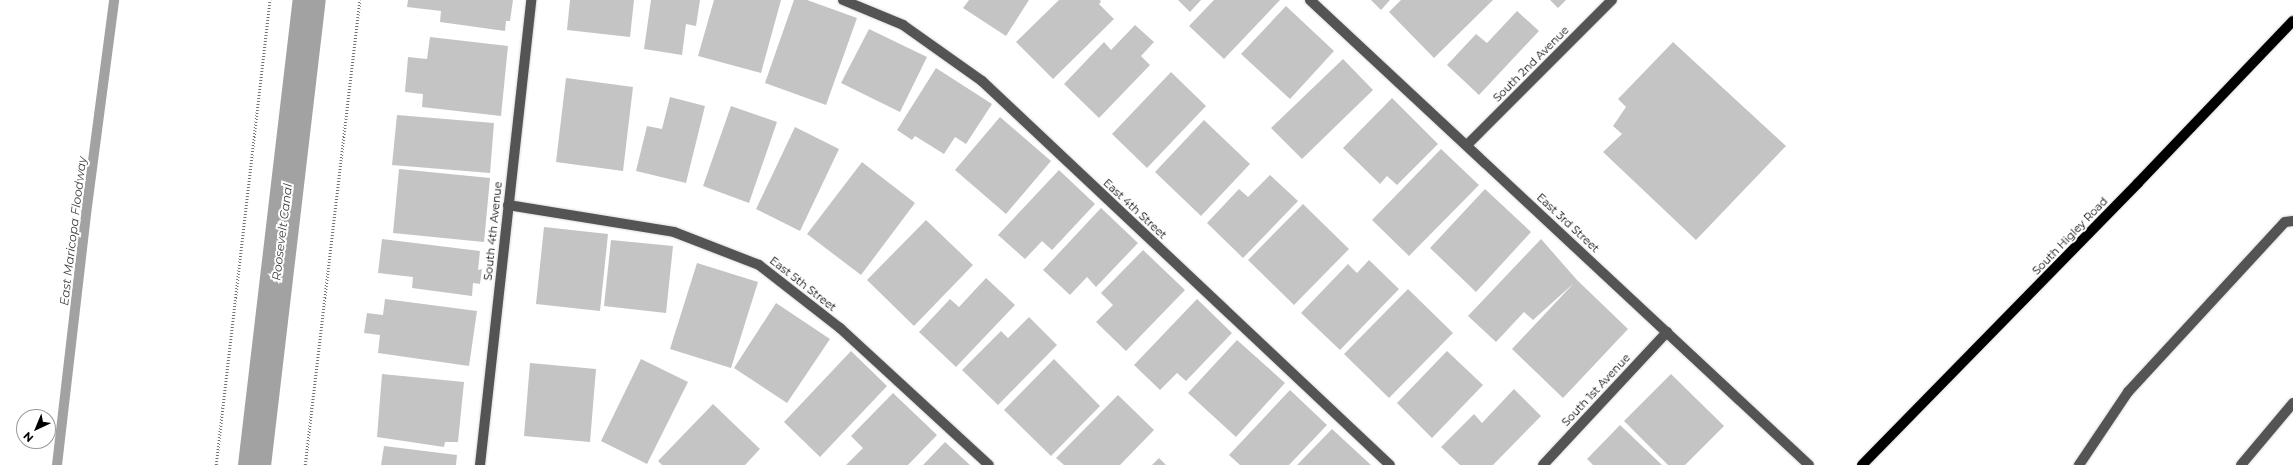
<!DOCTYPE html>
<style>
body{margin:0}
#map{position:relative;width:2293px;height:465px;overflow:hidden;background:#fff;font-family:Montserrat,sans-serif}
div>[style]{position:absolute}
[style*='--x']{left:calc(var(--x)*1px);top:calc(var(--y)*1px);width:calc(var(--w)*1px);rotate:calc(var(--a)*1deg)}
.stream>*{height:10px;margin:-5px;padding:0 5px;transform-origin:5px;border-radius:5px;background:#a2a2a2}
.canal>*{height:33px;margin:-16.5px;padding:0 16.5px;transform-origin:16.5px;border-radius:16.5px;background:#a2a2a2}
.building>*{inset:0;background:#c4c4c4}
.path>*{height:2.5px;margin-top:-1.25px;transform-origin:0;background:repeating-linear-gradient(90deg,#767676 0 1px,transparent 0 3px)}
.roads{filter:drop-shadow(0 0 1px #dbdbdb) drop-shadow(0 0 1px #dbdbdb)}
.minor>*{height:10px;margin:-5px;padding:0 5px;transform-origin:5px;border-radius:5px;background:#545454}
.major>*{height:10px;margin:-5px;padding:0 5px;transform-origin:5px;border-radius:5px;background:#000}
span{translate:-50% -50%;white-space:nowrap;text-align:center;line-height:1.15;-webkit-text-stroke:4px #fff;paint-order:stroke}
.street-label{font-size:11px;color:#000}
.water-label{font-size:12px;color:#434343;font-style:italic}
.north{position:absolute;left:16px;top:409px;width:40px;height:40px;box-sizing:border-box;background:#fff;border:1px solid #999;border-radius:50%;rotate:224deg;font-size:11px;font-weight:700;line-height:16px;text-align:center;color:#000}
.north::after{content:'';display:block;margin:auto;width:14px;height:18px;background:#000;clip-path:polygon(50% 0,100% 100%,50% 72%,0 100%)}
</style>
<div id="map">
<div class="stream">
<div style="--x:57;--y:465;--w:253;--a:-83.4"></div>
<div style="--x:86;--y:214;--w:216;--a:-82.5"></div>
</div>
<div class="canal">
<div style="--x:254;--y:465;--w:468;--a:-83.3"></div>
</div>
<div class="building">
<div style="clip-path:polygon(408px 0,513px 0,510px 21px,506px 21px,505px 31px,440px 22px,441px 11px,407px 7px)"></div>
<div style="clip-path:polygon(570px 0,634px 0,630px 37px,567px 30px)"></div>
<div style="clip-path:polygon(651px 0,700px 0,696px 26px,686px 24px,682px 55px,644px 49px)"></div>
<div style="clip-path:polygon(714px 0,781px 0,761px 73px,698px 56px)"></div>
<div style="clip-path:polygon(794px 0,807px 0,857px 18px,826px 105px,765px 83px)"></div>
<div style="clip-path:polygon(969px 0,1029px 0,1006px 36px,963px 8px)"></div>
<div style="clip-path:polygon(1059px 0,1100px 0,1101px 2px,1099px 4px,1114px 19px,1053px 79px,1016px 42px)"></div>
<div style="clip-path:polygon(1178px 0,1201px 0,1190px 12px)"></div>
<div style="clip-path:polygon(1214px 0,1280px 0,1224px 59px,1189px 26px)"></div>
<div style="clip-path:polygon(1371px 0,1390px 0,1381px 10px)"></div>
<div style="clip-path:polygon(1401px 0,1493px 0,1434px 58px,1389px 12px)"></div>
<div style="clip-path:polygon(1550px 0,1566px 0,1558px 8px)"></div>
<div style="clip-path:polygon(1286px 6px,1334px 51px,1290px 99px,1241px 54px)"></div>
<div style="clip-path:polygon(1517px 11px,1539px 31px,1479px 95px,1447px 65px,1476px 34px,1487px 43px)"></div>
<div style="clip-path:polygon(1135px 25px,1154px 42px,1141px 56px,1150px 65px,1099px 118px,1064px 84px,1104px 42px,1111px 50px)"></div>
<div style="clip-path:polygon(869px 29px,927px 57px,900px 112px,841px 83px)"></div>
<div style="clip-path:polygon(430px 37px,508px 46px,501px 116px,422px 107px,423px 94px,405px 92px,408px 57px,427px 59px)"></div>
<div style="clip-path:polygon(1673px 42px,1786px 146px,1696px 240px,1603px 152px,1622px 134px,1613px 126px,1626px 107px,1618px 99px)"></div>
<div style="clip-path:polygon(1343px 59px,1373px 90px,1302px 159px,1271px 128px)"></div>
<div style="clip-path:polygon(936px 68px,992px 104px,966px 144px,955px 137px,944px 154px,915px 136px,912px 140px,897px 130px)"></div>
<div style="clip-path:polygon(1171px 72px,1206px 106px,1147px 168px,1112px 134px)"></div>
<div style="clip-path:polygon(566px 78px,633px 87px,623px 171px,556px 162px)"></div>
<div style="clip-path:polygon(670px 97px,705px 106px,686px 183px,636px 171px,647px 126px,662px 129px)"></div>
<div style="clip-path:polygon(1392px 98px,1438px 144px,1397px 185px,1387px 176px,1380px 184px,1343px 148px)"></div>
<div style="clip-path:polygon(731px 106px,777px 122px,749px 203px,703px 186px)"></div>
<div style="clip-path:polygon(397px 115px,494px 123px,490px 173px,392px 165px)"></div>
<div style="clip-path:polygon(1000px 117px,1051px 161px,1006px 214px,955px 170px)"></div>
<div style="clip-path:polygon(1204px 120px,1250px 164px,1201px 216px,1155px 172px)"></div>
<div style="clip-path:polygon(795px 127px,839px 149px,800px 231px,756px 209px)"></div>
<div style="clip-path:polygon(1441px 149px,1479px 185px,1409px 256px,1372px 220px)"></div>
<div style="clip-path:polygon(862px 162px,915px 203px,861px 275px,807px 234px)"></div>
<div style="clip-path:polygon(399px 169px,490px 178px,484px 242px,393px 233px)"></div>
<div style="clip-path:polygon(1059px 170px,1095px 204px,1052px 250px,1042px 241px,1025px 259px,998px 235px)"></div>
<div style="clip-path:polygon(1270px 175px,1298px 201px,1243px 258px,1207px 223px,1239px 189px,1248px 197px)"></div>
<div style="clip-path:polygon(1485px 189px,1531px 232px,1476px 292px,1430px 248px)"></div>
<div style="clip-path:polygon(1303px 204px,1349px 249px,1294px 305px,1248px 260px)"></div>
<div style="clip-path:polygon(1101px 208px,1138px 243px,1096px 287px,1087px 277px,1070px 295px,1043px 270px)"></div>
<div style="clip-path:polygon(926px 220px,973px 265px,914px 326px,867px 280px)"></div>
<div style="clip-path:polygon(544px 227px,608px 234px,600px 311px,536px 304px)"></div>
<div style="clip-path:polygon(382px 239px,480px 251px,478px 270px,482px 269px,480px 284px,473px 283px,472px 296px,412px 288px,413px 277px,378px 273px)"></div>
<div style="clip-path:polygon(1541px 239px,1577px 280px,1628px 329px,1563px 398px,1512px 349px,1574px 283px,1533px 320px,1524px 312px,1496px 342px,1468px 316px)"></div>
<div style="clip-path:polygon(611px 240px,673px 246px,666px 313px,604px 306px)"></div>
<div style="clip-path:polygon(1143px 250px,1185px 290px,1126px 351px,1096px 322px,1113px 305px,1101px 293px)"></div>
<div style="clip-path:polygon(1369px 260px,1399px 289px,1340px 350px,1301px 313px,1348px 264px,1357px 273px)"></div>
<div style="clip-path:polygon(697px 263px,758px 282px,731px 368px,670px 349px)"></div>
<div style="clip-path:polygon(986px 278px,1015px 305px,956px 367px,919px 332px,950px 299px,959px 307px)"></div>
<div style="clip-path:polygon(1408px 289px,1453px 333px,1389px 398px,1344px 354px)"></div>
<div style="clip-path:polygon(385px 299px,477px 311px,469px 366px,378px 353px,380px 335px,364px 333px,367px 313px,383px 315px)"></div>
<div style="clip-path:polygon(1197px 299px,1232px 333px,1186px 381px,1177px 373px,1160px 390px,1134px 365px)"></div>
<div style="clip-path:polygon(776px 303px,830px 339px,787px 403px,734px 368px)"></div>
<div style="clip-path:polygon(1029px 317px,1057px 345px,998px 405px,962px 370px,1001px 331px,1008px 338px)"></div>
<div style="clip-path:polygon(1237px 340px,1285px 383px,1236px 437px,1188px 393px)"></div>
<div style="clip-path:polygon(851px 351px,887px 386px,820px 457px,784px 422px)"></div>
<div style="clip-path:polygon(1447px 351px,1483px 385px,1432px 438px,1397px 403px)"></div>
<div style="clip-path:polygon(641px 359px,688px 382px,647px 464px,601px 441px)"></div>
<div style="clip-path:polygon(1054px 359px,1100px 406px,1051px 456px,1004px 410px)"></div>
<div style="clip-path:polygon(530px 363px,596px 369px,590px 442px,524px 436px)"></div>
<div style="clip-path:polygon(382px 374px,464px 382px,458px 442px,445px 442px,444px 447px,377px 437px)"></div>
<div style="clip-path:polygon(1671px 374px,1724px 426px,1685px 465px,1668px 465px,1624px 421px)"></div>
<div style="clip-path:polygon(1514px 389px,1541px 416px,1493px 465px,1460px 465px,1441px 447px,1474px 414px,1482px 423px)"></div>
<div style="clip-path:polygon(1290px 390px,1327px 425px,1289px 465px,1240px 465px,1229px 455px)"></div>
<div style="clip-path:polygon(893px 393px,937px 435px,908px 465px,846px 465px,863px 448px,851px 436px)"></div>
<div style="clip-path:polygon(1118px 395px,1154px 430px,1120px 465px,1064px 465px,1056px 458px)"></div>
<div style="clip-path:polygon(713px 404px,760px 449px,745px 465px,662px 465px,658px 461px)"></div>
<div style="clip-path:polygon(1620px 425px,1662px 465px,1593px 465px,1587px 459px)"></div>
<div style="clip-path:polygon(1332px 429px,1371px 465px,1297px 465px)"></div>
<div style="clip-path:polygon(945px 442px,970px 465px,923px 465px)"></div>
<div style="clip-path:polygon(384px 446px,457px 455px,456px 465px,381px 465px)"></div>
<div style="clip-path:polygon(1159px 458px,1166px 465px,1152px 465px)"></div>
</div>
<div class="path">
<div style="--x:216;--y:465;--w:468;--a:-83.4"></div>
<div style="--x:305;--y:465;--w:468;--a:-83.3"></div>
</div>
<div class="roads">
<div class="minor">
<div style="--x:843;--y:0;--w:65;--a:22.6"></div>
<div style="--x:903;--y:25;--w:97;--a:35.3"></div>
<div style="--x:982;--y:81;--w:560;--a:43.26"></div>
<div style="--x:1310;--y:0;--w:682;--a:42.98"></div>
<div style="--x:1467;--y:145;--w:205;--a:-45"></div>
<div style="--x:508;--y:205;--w:168;--a:9.2"></div>
<div style="--x:674;--y:232;--w:91;--a:21.2"></div>
<div style="--x:759;--y:265;--w:103;--a:37.9"></div>
<div style="--x:840;--y:328;--w:202;--a:42.6"></div>
<div style="--x:480;--y:465;--w:468;--a:-83.7"></div>
<div style="--x:1543;--y:465;--w:182;--a:-47"></div>
<div style="--x:2079;--y:465;--w:88;--a:-56.1"></div>
<div style="--x:2128;--y:392;--w:231;--a:-47.3"></div>
<div style="--x:2285;--y:222;--w:8;--a:-7"></div>
<div style="--x:2241;--y:465;--w:81;--a:-50"></div>
</div>
<div class="major">
<div style="--x:1862;--y:465;--w:395;--a:-45.6"></div>
<div style="--x:2138;--y:183;--w:224;--a:-46.3"></div>
</div>
</div>
<div class="street-label">
<span style="left:1531px;top:64px;rotate:-45deg">South 2nd Avenue</span>
<span style="left:1135px;top:209px;rotate:43deg">East 4th Street</span>
<span style="left:1568px;top:223px;rotate:43deg">East 3rd Street</span>
<span style="left:493px;top:231px;rotate:-84deg">South 4th Avenue</span>
<span style="left:2070px;top:236px;rotate:-46deg">South Higley Road</span>
<span style="left:803px;top:284px;rotate:38deg">East 5th Street</span>
<span style="left:1596px;top:390px;rotate:-47deg">South 1st Avenue</span>
</div>
<div class="water-label">
<span style="left:73px;top:231px;rotate:-83deg">East Maricopa Floodway</span>
<span style="left:282px;top:232px;rotate:-83deg">Roosevelt Canal</span>
</div>
<div class="north">N</div>
</div>
